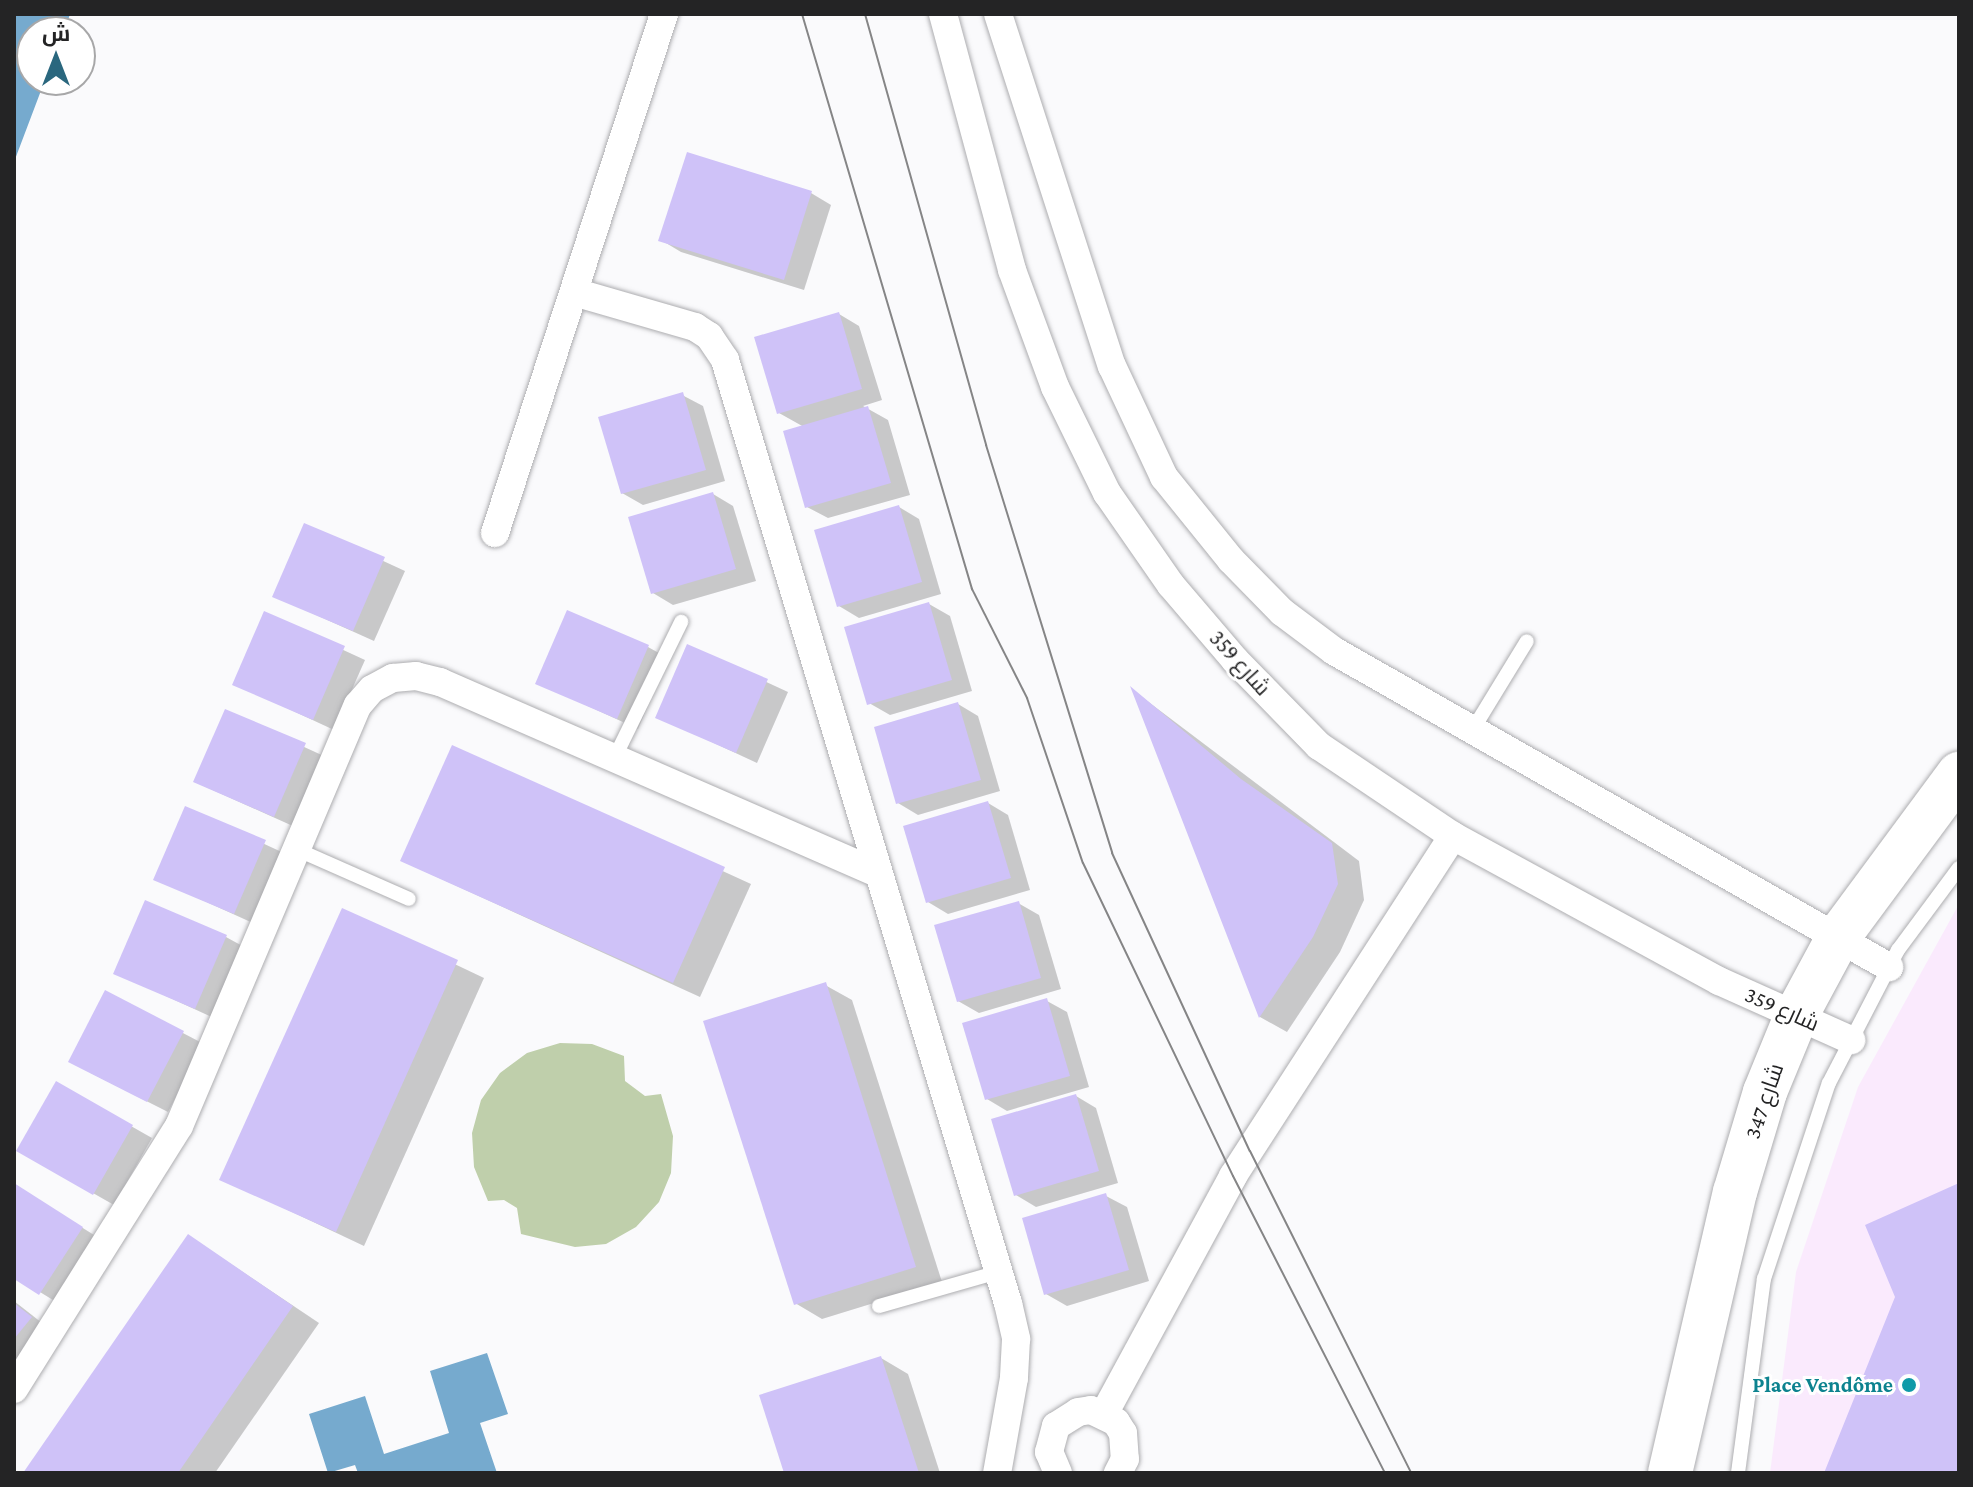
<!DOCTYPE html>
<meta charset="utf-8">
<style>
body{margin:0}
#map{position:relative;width:1973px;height:1487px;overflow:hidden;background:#fafafc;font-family:"Crimson Pro",Cairo,serif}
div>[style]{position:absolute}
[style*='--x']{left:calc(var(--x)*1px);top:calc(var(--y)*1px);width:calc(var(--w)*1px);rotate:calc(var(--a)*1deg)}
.commercial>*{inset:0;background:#faeafd}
.green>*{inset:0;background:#bfcfab}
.water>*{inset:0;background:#76aace}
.shadow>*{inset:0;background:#0003}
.building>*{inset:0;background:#cfc2f8}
.roads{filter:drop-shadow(0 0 2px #adadb0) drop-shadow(0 0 2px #adadb0)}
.service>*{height:14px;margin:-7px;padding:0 7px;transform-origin:7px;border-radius:7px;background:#fff}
.minor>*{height:28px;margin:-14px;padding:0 14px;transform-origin:14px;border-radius:14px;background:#fff}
.primary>*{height:44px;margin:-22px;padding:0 22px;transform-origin:22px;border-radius:22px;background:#fff}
.tram>*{height:2px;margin:-1px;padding:0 1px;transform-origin:1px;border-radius:1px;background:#858586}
.dots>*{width:22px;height:22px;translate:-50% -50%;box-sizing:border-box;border:4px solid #fff;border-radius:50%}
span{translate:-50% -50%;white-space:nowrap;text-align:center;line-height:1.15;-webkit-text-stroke:6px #fff;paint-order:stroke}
.street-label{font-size:22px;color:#242425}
.culture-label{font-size:22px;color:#0d838f;font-weight:700}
.right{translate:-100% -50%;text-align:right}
.frame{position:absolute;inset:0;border:16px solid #242425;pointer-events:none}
.north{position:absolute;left:16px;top:16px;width:80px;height:80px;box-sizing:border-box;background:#fff;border:2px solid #a7a7a8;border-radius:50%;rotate:0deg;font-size:22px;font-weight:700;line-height:32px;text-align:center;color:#242425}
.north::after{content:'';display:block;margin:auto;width:28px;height:36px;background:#2a677e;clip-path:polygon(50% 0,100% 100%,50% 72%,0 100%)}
</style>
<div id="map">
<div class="commercial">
<div style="clip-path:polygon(1959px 904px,1959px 1473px,1770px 1473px,1796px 1272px,1858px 1087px)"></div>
</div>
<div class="green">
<div style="clip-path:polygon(560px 1043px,592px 1044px,624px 1056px,625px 1081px,645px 1096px,661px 1094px,673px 1136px,671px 1173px,659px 1202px,636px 1227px,606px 1244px,575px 1247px,521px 1234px,517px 1208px,504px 1200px,488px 1201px,474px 1167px,472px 1133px,481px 1100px,500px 1073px,527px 1053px)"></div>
</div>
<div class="water">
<div style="clip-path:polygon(16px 14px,70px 14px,64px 32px,32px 32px,32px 80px,45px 80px,14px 162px)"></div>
<div style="clip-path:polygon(487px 1353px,508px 1414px,480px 1423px,497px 1473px,358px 1473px,355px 1465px,328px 1473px,309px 1414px,365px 1396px,384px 1454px,449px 1433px,430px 1371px)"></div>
</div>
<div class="shadow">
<div style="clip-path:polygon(811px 193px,831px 205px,804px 290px,681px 252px,661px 240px)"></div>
<div style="clip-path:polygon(839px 314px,859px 326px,882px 400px,863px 406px,888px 420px,910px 495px,828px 518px,807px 507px,804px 427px,779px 413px)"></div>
<div style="clip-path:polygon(682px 395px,703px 406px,725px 481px,643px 505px,622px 493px)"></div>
<div style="clip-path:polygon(713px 494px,733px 506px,756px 581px,673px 605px,653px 593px)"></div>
<div style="clip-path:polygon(899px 507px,919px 519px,941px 594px,859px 618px,839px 606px)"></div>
<div style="clip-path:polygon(305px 525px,405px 571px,374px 641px,274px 596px)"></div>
<div style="clip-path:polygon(929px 604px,950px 616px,972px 691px,890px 715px,869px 703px)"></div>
<div style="clip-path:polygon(265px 614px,365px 660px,334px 730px,235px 684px)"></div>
<div style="clip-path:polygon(688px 646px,788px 692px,757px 763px,658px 717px)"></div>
<div style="clip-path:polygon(648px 647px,668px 658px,638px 729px,538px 683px)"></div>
<div style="clip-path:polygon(1134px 691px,1359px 861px,1364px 900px,1340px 952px,1287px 1032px,1260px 1017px)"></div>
<div style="clip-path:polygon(958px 704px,978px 716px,1000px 791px,918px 815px,898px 803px)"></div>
<div style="clip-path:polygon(226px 711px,326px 757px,295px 827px,195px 782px)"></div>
<div style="clip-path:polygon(453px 748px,751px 884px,700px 997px,402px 861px)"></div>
<div style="clip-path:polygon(988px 803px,1008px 815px,1030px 890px,948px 914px,928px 902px)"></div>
<div style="clip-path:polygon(186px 808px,286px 854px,255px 924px,156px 879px)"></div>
<div style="clip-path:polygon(1018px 903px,1039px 915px,1061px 989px,979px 1013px,958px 1001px)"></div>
<div style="clip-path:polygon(343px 911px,484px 978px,364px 1246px,222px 1179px)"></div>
<div style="clip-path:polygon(226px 937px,246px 948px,216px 1019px,116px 973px)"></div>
<div style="clip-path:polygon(825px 985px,852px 1000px,942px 1282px,822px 1319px,795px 1303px)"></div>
<div style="clip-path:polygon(106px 993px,204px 1044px,168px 1112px,91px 1073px)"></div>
<div style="clip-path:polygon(1047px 1001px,1067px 1012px,1089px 1087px,1007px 1111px,987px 1099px)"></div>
<div style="clip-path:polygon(57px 1084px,152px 1138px,114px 1205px,19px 1151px)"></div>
<div style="clip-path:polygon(1076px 1096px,1096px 1108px,1118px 1183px,1036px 1207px,1016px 1195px)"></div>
<div style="clip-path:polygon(14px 1185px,102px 1240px,61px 1305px,14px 1276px)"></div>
<div style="clip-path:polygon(1106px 1196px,1127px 1207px,1149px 1281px,1067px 1306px,1046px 1294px)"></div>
<div style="clip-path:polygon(189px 1236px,319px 1323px,215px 1473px,25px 1473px)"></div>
<div style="clip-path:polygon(14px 1301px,51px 1330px,14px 1376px)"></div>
<div style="clip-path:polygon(881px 1358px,908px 1374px,940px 1473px,787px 1473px)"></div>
</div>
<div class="building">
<div style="clip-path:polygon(687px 152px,812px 191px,784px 280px,658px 241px)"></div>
<div style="clip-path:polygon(839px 312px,862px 389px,777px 414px,754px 337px)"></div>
<div style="clip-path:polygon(683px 392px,706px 470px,621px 494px,598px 417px)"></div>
<div style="clip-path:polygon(868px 406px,891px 483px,805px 508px,783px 431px)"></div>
<div style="clip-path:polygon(713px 492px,736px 569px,651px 594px,628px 517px)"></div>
<div style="clip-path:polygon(899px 505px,922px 582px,837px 607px,814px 530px)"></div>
<div style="clip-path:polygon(304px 523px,385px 557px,353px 631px,272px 597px)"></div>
<div style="clip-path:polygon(929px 602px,952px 680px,867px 705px,844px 627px)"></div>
<div style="clip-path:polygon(567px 610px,649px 645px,617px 719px,535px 684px)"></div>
<div style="clip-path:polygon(264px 611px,345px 646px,313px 720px,232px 685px)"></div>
<div style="clip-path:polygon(687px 644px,768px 679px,736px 753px,655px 718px)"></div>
<div style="clip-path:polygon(1130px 686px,1241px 779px,1332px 843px,1338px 884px,1313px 937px,1259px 1018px)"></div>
<div style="clip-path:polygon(958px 702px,981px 780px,896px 804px,874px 727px)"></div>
<div style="clip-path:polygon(225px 709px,306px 743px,274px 817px,193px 782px)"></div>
<div style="clip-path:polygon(452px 745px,725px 867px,673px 983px,400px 861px)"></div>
<div style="clip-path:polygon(988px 801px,1011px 878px,926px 903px,903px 826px)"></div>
<div style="clip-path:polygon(185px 806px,266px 840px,234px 914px,153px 880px)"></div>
<div style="clip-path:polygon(145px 900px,227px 935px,195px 1009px,113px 974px)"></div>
<div style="clip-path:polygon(1019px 901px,1041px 978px,957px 1002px,934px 925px)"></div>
<div style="clip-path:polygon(342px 908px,458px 960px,336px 1232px,219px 1180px)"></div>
<div style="clip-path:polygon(826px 982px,916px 1267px,794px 1305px,703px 1021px)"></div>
<div style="clip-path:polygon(105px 990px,184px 1031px,147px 1102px,68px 1062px)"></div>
<div style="clip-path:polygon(1047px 998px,1070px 1076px,985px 1100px,962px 1023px)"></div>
<div style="clip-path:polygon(56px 1081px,133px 1125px,93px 1195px,16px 1151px)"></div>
<div style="clip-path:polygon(1076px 1094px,1099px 1171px,1014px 1196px,991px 1119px)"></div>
<div style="clip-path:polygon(14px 1183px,83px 1227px,39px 1295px,14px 1279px)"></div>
<div style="clip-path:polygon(1959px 1183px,1959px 1473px,1824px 1473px,1895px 1297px,1865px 1225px)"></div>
<div style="clip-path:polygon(1106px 1193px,1129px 1270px,1044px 1295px,1022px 1218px)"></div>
<div style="clip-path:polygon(188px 1234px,293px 1306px,178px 1473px,23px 1473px)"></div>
<div style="clip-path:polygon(14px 1303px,32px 1317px,14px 1339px)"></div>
<div style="clip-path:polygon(881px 1356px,919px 1473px,784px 1473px,759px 1395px)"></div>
</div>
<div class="roads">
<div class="service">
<div style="--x:1472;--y:731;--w:105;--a:-58.6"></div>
<div style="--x:614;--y:759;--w:153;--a:-63.9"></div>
<div style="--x:298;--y:850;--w:121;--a:23.8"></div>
<div style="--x:879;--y:1306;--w:124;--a:-15.9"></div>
<div style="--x:1738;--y:1473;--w:196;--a:-82.4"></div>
<div style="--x:1764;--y:1279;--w:206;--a:-71.7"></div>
<div style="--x:1829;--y:1083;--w:150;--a:-62.6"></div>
<div style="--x:1898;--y:950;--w:102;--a:-53.4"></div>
</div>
<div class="minor">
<div style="--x:943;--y:14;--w:265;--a:74.9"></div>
<div style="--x:1012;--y:270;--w:125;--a:69.8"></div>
<div style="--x:1055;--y:387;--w:118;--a:63.9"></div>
<div style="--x:1107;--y:493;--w:112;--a:55.2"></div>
<div style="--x:1171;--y:585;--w:99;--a:49.5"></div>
<div style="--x:1235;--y:660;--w:120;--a:45.7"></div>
<div style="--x:1319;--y:746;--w:161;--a:33.9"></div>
<div style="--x:1453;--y:836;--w:303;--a:28.6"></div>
<div style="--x:1719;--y:981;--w:145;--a:24.1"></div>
<div style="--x:998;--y:14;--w:370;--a:72.1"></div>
<div style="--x:1112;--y:366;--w:123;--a:64.9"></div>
<div style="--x:1164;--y:477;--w:107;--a:51.1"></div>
<div style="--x:1231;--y:560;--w:73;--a:45.6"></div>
<div style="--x:1282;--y:612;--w:65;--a:36.9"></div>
<div style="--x:1334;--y:651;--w:639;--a:29.66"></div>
<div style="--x:574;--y:292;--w:126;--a:16.1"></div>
<div style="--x:695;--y:327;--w:17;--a:33"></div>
<div style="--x:709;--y:336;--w:29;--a:56"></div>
<div style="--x:725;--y:360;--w:985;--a:73.3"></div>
<div style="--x:1008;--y:1303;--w:37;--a:77"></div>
<div style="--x:1016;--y:1339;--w:39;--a:93"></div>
<div style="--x:1014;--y:1378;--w:97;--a:100.1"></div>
<div style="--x:495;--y:533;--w:546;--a:-71.96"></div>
<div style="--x:14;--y:1389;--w:310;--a:-57.9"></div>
<div style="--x:179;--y:1126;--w:457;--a:-67"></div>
<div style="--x:358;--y:705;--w:21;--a:-49"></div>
<div style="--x:372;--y:689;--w:24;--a:-28"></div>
<div style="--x:393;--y:678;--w:23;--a:-5"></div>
<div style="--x:416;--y:676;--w:25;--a:14"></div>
<div style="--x:440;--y:682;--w:475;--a:23.6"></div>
<div style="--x:1104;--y:1414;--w:271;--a:-61.5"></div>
<div style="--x:1233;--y:1176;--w:405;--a:-57.1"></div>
<div style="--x:1058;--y:1473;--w:23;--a:-113"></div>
<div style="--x:1049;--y:1452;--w:27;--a:-75"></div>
<div style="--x:1056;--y:1426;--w:26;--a:-32"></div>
<div style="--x:1078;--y:1412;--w:13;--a:-9"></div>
<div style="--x:1091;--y:1410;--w:28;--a:26"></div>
<div style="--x:1116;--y:1422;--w:13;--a:58"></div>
<div style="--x:1123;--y:1433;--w:26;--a:86"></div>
<div style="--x:1125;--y:1459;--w:16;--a:117"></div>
</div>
<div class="primary">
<div style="--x:1670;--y:1473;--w:288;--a:-77"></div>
<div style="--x:1735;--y:1192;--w:104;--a:-73.3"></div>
<div style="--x:1765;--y:1092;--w:84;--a:-67.7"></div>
<div style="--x:1797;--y:1014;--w:89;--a:-61.7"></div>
<div style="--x:1839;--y:936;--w:202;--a:-53.5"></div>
</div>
</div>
<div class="tram">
<div style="--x:802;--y:14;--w:600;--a:73.53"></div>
<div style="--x:972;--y:589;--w:122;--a:63.2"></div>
<div style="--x:1027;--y:698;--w:174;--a:71.3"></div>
<div style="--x:1083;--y:863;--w:347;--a:64.4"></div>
<div style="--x:1233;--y:1176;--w:334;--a:62.9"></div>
<div style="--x:865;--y:14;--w:448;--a:74.3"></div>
<div style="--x:986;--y:445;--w:427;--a:72.8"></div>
<div style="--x:1112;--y:853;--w:328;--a:65.2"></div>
<div style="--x:1250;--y:1151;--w:360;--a:63.4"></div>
</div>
<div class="dots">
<div style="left:1909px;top:1385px;background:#0f9aa8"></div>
</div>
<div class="street-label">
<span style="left:1240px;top:663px;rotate:48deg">شارع 359</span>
<span style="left:1782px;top:1009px;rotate:24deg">شارع 359</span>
<span style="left:1764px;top:1101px;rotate:-71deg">شارع 347</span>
</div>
<div class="culture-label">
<span class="right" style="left:1893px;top:1385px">Place Vendôme</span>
</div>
<div class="frame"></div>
<div class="north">ش</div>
</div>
